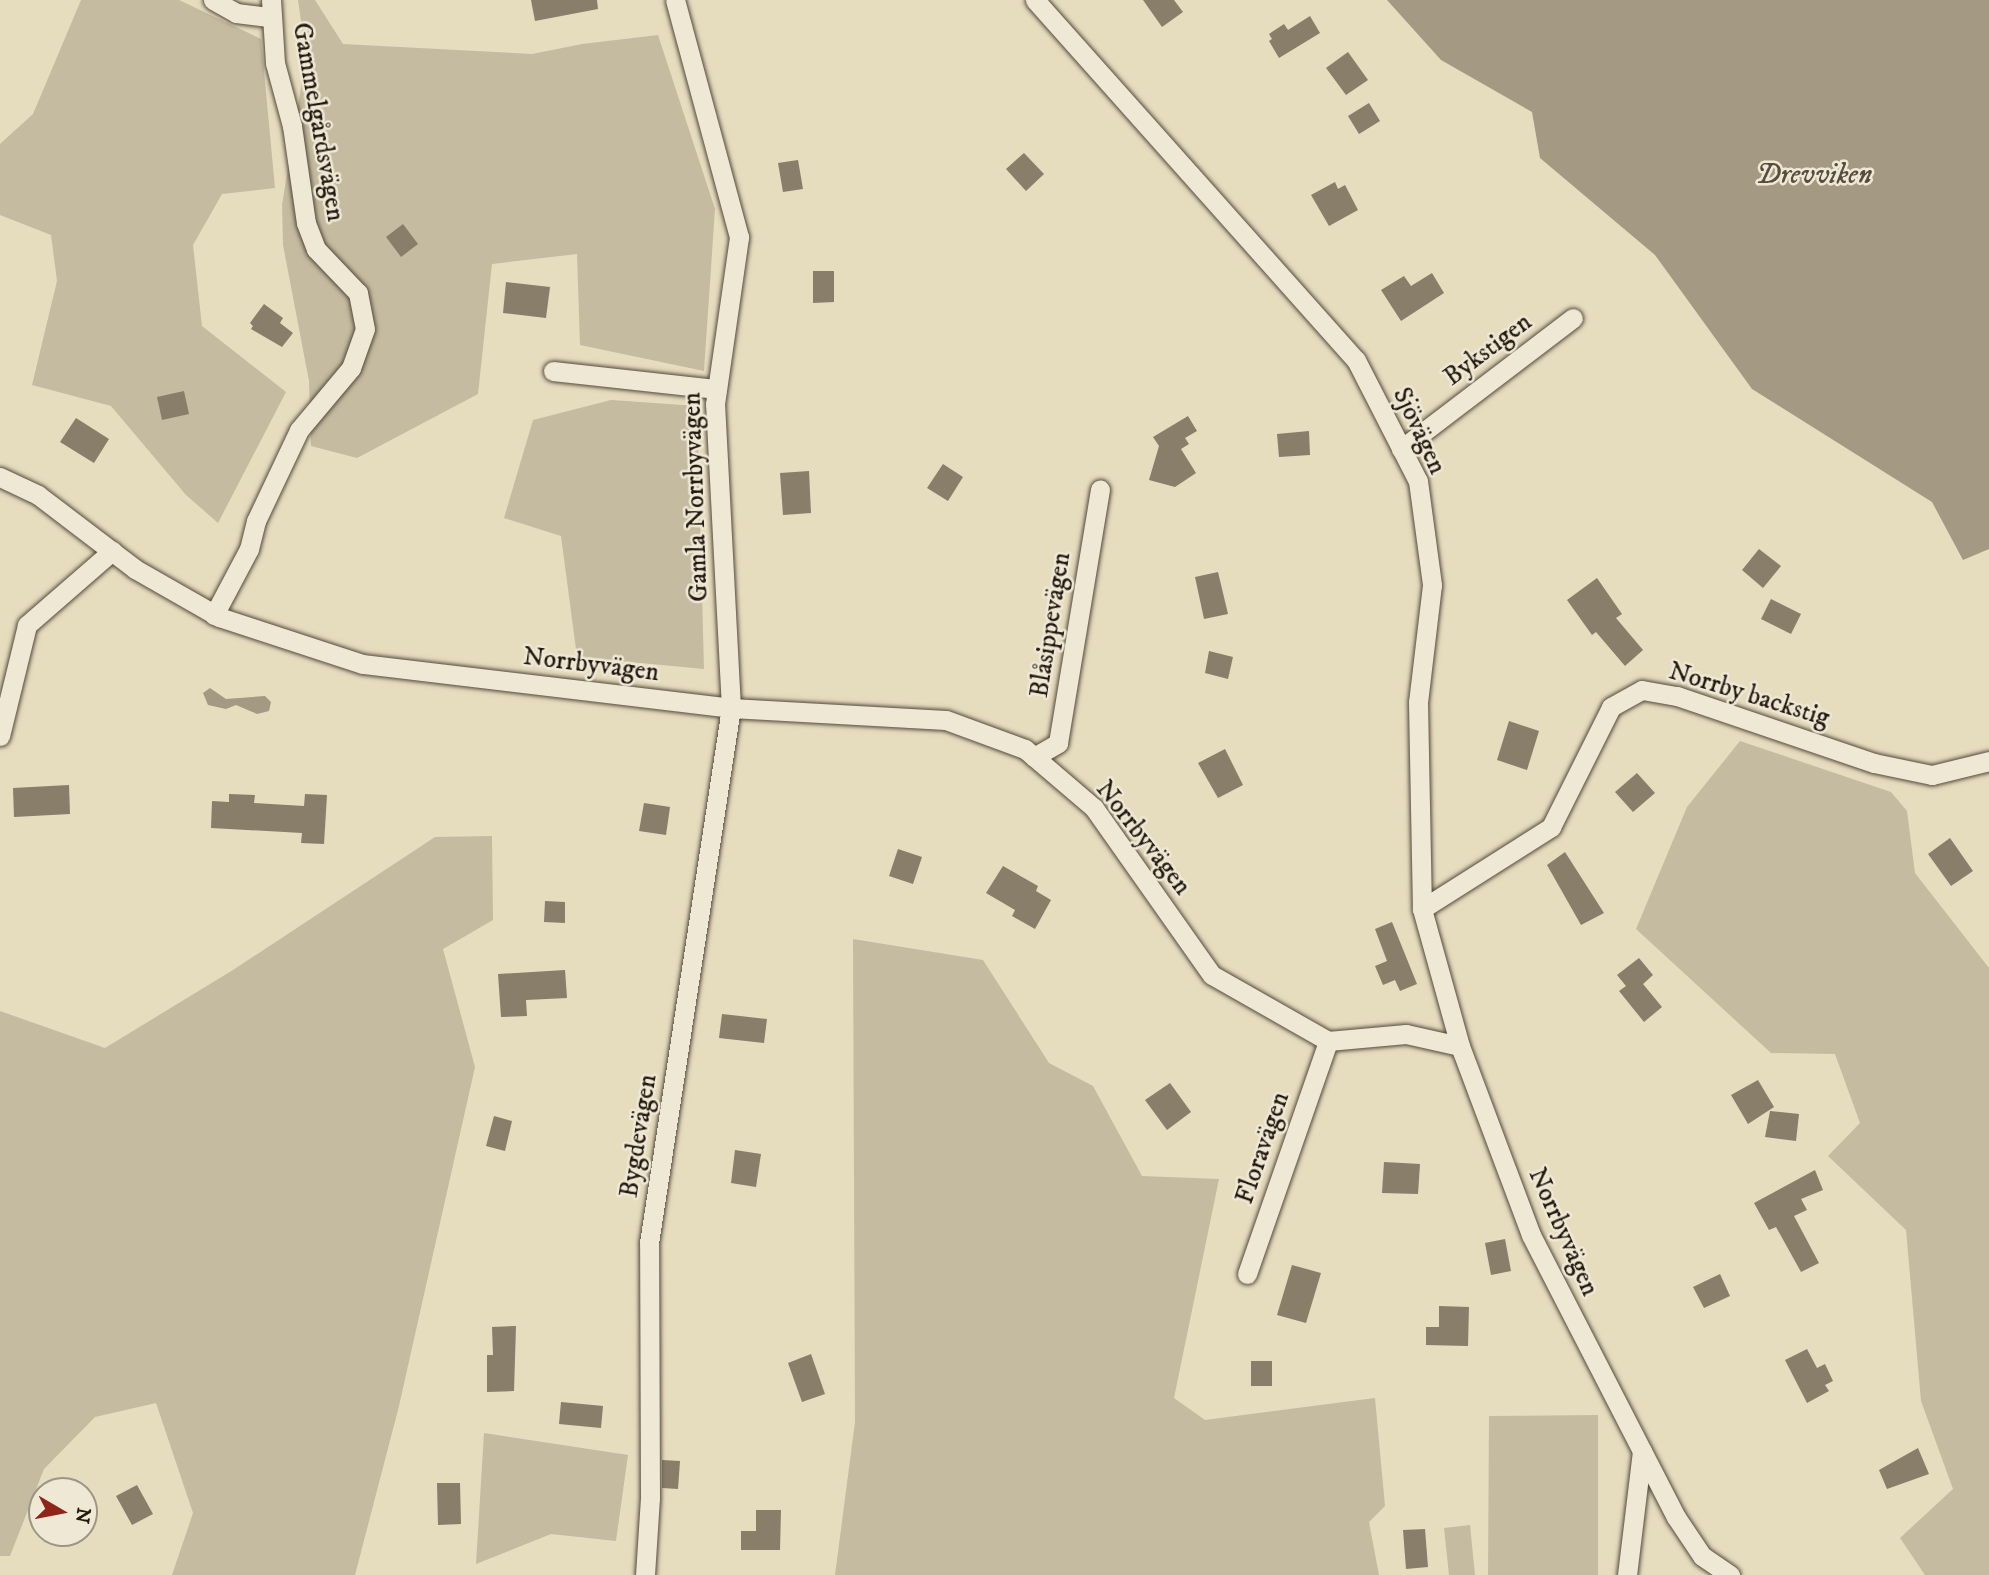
<!DOCTYPE html>
<meta charset="utf-8">
<style>
body{margin:0}
#map{position:relative;width:1989px;height:1575px;overflow:hidden;background:#e6dcbe;font-family:"IM FELL DW Pica",serif}
div>[style]{position:absolute}
[style*='--x']{left:calc(var(--x)*1px);top:calc(var(--y)*1px);width:calc(var(--w)*1px);rotate:calc(var(--a)*1deg)}
.green>*{inset:0;background:#c5bba0}
.water>*{inset:0;background:#a49983}
.building>*{inset:0;background:#887e6a}
.roads{filter:drop-shadow(0 0 2px #54493c) drop-shadow(0 0 2px #54493c)}
.minor>*{height:19px;margin:-9.5px;padding:0 9.5px;transform-origin:9.5px;border-radius:9.5px;background:#efe8d5}
span{translate:-50% -50%;white-space:nowrap;text-align:center;line-height:1.15;-webkit-text-stroke:5px #efe8d5;paint-order:stroke}
.street-label{font-size:26px;color:#231810}
.water-label{font-size:28px;color:#574c3e;font-style:italic}
.north{position:absolute;left:28px;top:1477px;width:70px;height:70px;box-sizing:border-box;background:#efe8d5;border:2px solid #9d9586;border-radius:50%;rotate:100deg;font-size:19px;font-weight:700;line-height:28px;text-align:center;color:#231810}
.north::after{content:'';display:block;margin:auto;width:24px;height:32px;background:#8f2418;clip-path:polygon(50% 0,100% 100%,50% 72%,0 100%)}
</style>
<div id="map">
<div class="green">
<div style="clip-path:polygon(81px 0,179px 0,261px 39px,275px 188px,222px 194px,193px 245px,202px 326px,286px 392px,218px 523px,186px 495px,111px 406px,32px 385px,57px 281px,51px 235px,0 215px,0 144px,33px 114px)"></div>
<div style="clip-path:polygon(298px 0,315px 0,343px 44px,532px 54px,582px 44px,658px 35px,715px 209px,704px 371px,580px 345px,577px 254px,492px 264px,478px 394px,357px 458px,311px 446px,309px 381px,283px 245px,282px 205px,306px 56px)"></div>
<div style="clip-path:polygon(611px 400px,697px 406px,704px 669px,577px 657px,561px 536px,504px 518px,533px 420px)"></div>
<div style="clip-path:polygon(1740px 741px,1891px 792px,1907px 811px,1915px 873px,1989px 968px,1989px 1575px,1925px 1575px,1900px 1538px,1953px 1489px,1921px 1401px,1906px 1230px,1828px 1156px,1860px 1123px,1835px 1054px,1771px 1053px,1636px 929px,1687px 807px)"></div>
<div style="clip-path:polygon(492px 836px,493px 920px,443px 949px,475px 1067px,399px 1406px,355px 1575px,172px 1575px,193px 1513px,156px 1403px,95px 1417px,44px 1469px,10px 1556px,0 1556px,0 1011px,105px 1048px,233px 970px,435px 837px)"></div>
<div style="clip-path:polygon(853px 939px,983px 960px,1049px 1063px,1093px 1086px,1142px 1176px,1219px 1179px,1174px 1398px,1205px 1420px,1375px 1398px,1385px 1506px,1369px 1522px,1379px 1575px,835px 1575px,855px 1422px)"></div>
<div style="clip-path:polygon(1598px 1415px,1598px 1575px,1488px 1575px,1489px 1416px)"></div>
<div style="clip-path:polygon(484px 1433px,628px 1455px,616px 1541px,551px 1534px,476px 1564px)"></div>
<div style="clip-path:polygon(1470px 1525px,1475px 1575px,1449px 1575px,1444px 1528px)"></div>
</div>
<div class="water">
<div style="clip-path:polygon(1387px 0,1989px 0,1989px 549px,1963px 560px,1932px 502px,1752px 389px,1655px 255px,1540px 158px,1532px 112px,1441px 60px)"></div>
<div style="clip-path:polygon(210px 688px,226px 699px,265px 696px,271px 702px,269px 711px,257px 714px,236px 705px,226px 709px,208px 705px,203px 693px)"></div>
</div>
<div class="building">
<div style="clip-path:polygon(531px 0,597px 0,598px 9px,535px 21px)"></div>
<div style="clip-path:polygon(1143px 0,1174px 0,1183px 12px,1162px 27px)"></div>
<div style="clip-path:polygon(1310px 16px,1320px 33px,1279px 58px,1269px 41px,1272px 39px,1269px 34px,1284px 24px,1288px 30px)"></div>
<div style="clip-path:polygon(1348px 52px,1368px 80px,1346px 95px,1326px 68px)"></div>
<div style="clip-path:polygon(1369px 103px,1380px 121px,1359px 134px,1348px 116px)"></div>
<div style="clip-path:polygon(1024px 153px,1044px 174px,1026px 191px,1006px 169px)"></div>
<div style="clip-path:polygon(798px 160px,803px 189px,783px 192px,778px 163px)"></div>
<div style="clip-path:polygon(1335px 182px,1338px 189px,1345px 185px,1358px 210px,1329px 226px,1311px 195px)"></div>
<div style="clip-path:polygon(403px 224px,418px 244px,401px 257px,386px 237px)"></div>
<div style="clip-path:polygon(813px 271px,834px 271px,834px 302px,813px 303px)"></div>
<div style="clip-path:polygon(1432px 273px,1444px 293px,1401px 321px,1381px 290px,1404px 276px,1411px 286px)"></div>
<div style="clip-path:polygon(506px 282px,550px 287px,546px 318px,503px 313px)"></div>
<div style="clip-path:polygon(264px 304px,283px 318px,280px 323px,293px 333px,282px 347px,251px 329px,253px 326px,250px 323px)"></div>
<div style="clip-path:polygon(184px 391px,189px 414px,162px 420px,157px 397px)"></div>
<div style="clip-path:polygon(1188px 416px,1197px 431px,1185px 438px,1189px 444px,1181px 449px,1196px 473px,1175px 487px,1149px 480px,1159px 446px,1153px 437px)"></div>
<div style="clip-path:polygon(76px 418px,109px 439px,94px 463px,60px 442px)"></div>
<div style="clip-path:polygon(1309px 431px,1310px 455px,1279px 457px,1277px 434px)"></div>
<div style="clip-path:polygon(943px 464px,963px 477px,948px 501px,927px 488px)"></div>
<div style="clip-path:polygon(809px 471px,811px 513px,783px 515px,780px 473px)"></div>
<div style="clip-path:polygon(1759px 549px,1781px 566px,1763px 588px,1742px 570px)"></div>
<div style="clip-path:polygon(1218px 572px,1228px 614px,1204px 619px,1195px 577px)"></div>
<div style="clip-path:polygon(1597px 578px,1622px 614px,1616px 618px,1643px 650px,1625px 666px,1596px 632px,1592px 635px,1567px 600px)"></div>
<div style="clip-path:polygon(1771px 599px,1801px 614px,1791px 634px,1761px 619px)"></div>
<div style="clip-path:polygon(1209px 651px,1233px 657px,1228px 679px,1205px 673px)"></div>
<div style="clip-path:polygon(1509px 721px,1539px 731px,1527px 770px,1497px 760px)"></div>
<div style="clip-path:polygon(1225px 749px,1243px 785px,1218px 798px,1198px 763px)"></div>
<div style="clip-path:polygon(1637px 773px,1655px 793px,1633px 812px,1615px 792px)"></div>
<div style="clip-path:polygon(69px 785px,70px 814px,14px 817px,13px 788px)"></div>
<div style="clip-path:polygon(229px 794px,255px 795px,254px 803px,304px 806px,305px 794px,327px 795px,324px 844px,301px 843px,302px 833px,211px 828px,212px 801px,229px 802px)"></div>
<div style="clip-path:polygon(644px 803px,670px 807px,666px 835px,639px 831px)"></div>
<div style="clip-path:polygon(1950px 838px,1973px 871px,1951px 886px,1928px 854px)"></div>
<div style="clip-path:polygon(898px 849px,922px 857px,913px 884px,889px 876px)"></div>
<div style="clip-path:polygon(1565px 852px,1604px 913px,1581px 925px,1547px 865px)"></div>
<div style="clip-path:polygon(1003px 866px,1038px 886px,1036px 891px,1051px 900px,1035px 929px,1012px 916px,1015px 910px,986px 893px)"></div>
<div style="clip-path:polygon(545px 901px,565px 902px,565px 923px,544px 922px)"></div>
<div style="clip-path:polygon(1392px 922px,1417px 984px,1400px 991px,1395px 980px,1383px 985px,1375px 966px,1387px 961px,1375px 929px)"></div>
<div style="clip-path:polygon(1639px 958px,1653px 975px,1643px 984px,1662px 1007px,1644px 1022px,1619px 991px,1626px 986px,1617px 975px)"></div>
<div style="clip-path:polygon(565px 970px,567px 998px,526px 1000px,527px 1016px,501px 1017px,498px 974px)"></div>
<div style="clip-path:polygon(722px 1014px,767px 1019px,764px 1043px,719px 1038px)"></div>
<div style="clip-path:polygon(1758px 1080px,1774px 1107px,1748px 1124px,1731px 1095px)"></div>
<div style="clip-path:polygon(1170px 1083px,1191px 1112px,1167px 1130px,1145px 1100px)"></div>
<div style="clip-path:polygon(1770px 1111px,1799px 1114px,1796px 1141px,1765px 1137px)"></div>
<div style="clip-path:polygon(494px 1116px,512px 1121px,505px 1151px,486px 1146px)"></div>
<div style="clip-path:polygon(735px 1150px,761px 1154px,756px 1187px,731px 1183px)"></div>
<div style="clip-path:polygon(1384px 1162px,1420px 1164px,1418px 1194px,1382px 1193px)"></div>
<div style="clip-path:polygon(1815px 1170px,1823px 1190px,1801px 1199px,1807px 1210px,1794px 1216px,1819px 1263px,1801px 1272px,1776px 1227px,1769px 1230px,1754px 1203px)"></div>
<div style="clip-path:polygon(1505px 1239px,1511px 1271px,1491px 1275px,1485px 1243px)"></div>
<div style="clip-path:polygon(1292px 1265px,1321px 1273px,1306px 1323px,1277px 1315px)"></div>
<div style="clip-path:polygon(1720px 1274px,1730px 1296px,1704px 1308px,1693px 1287px)"></div>
<div style="clip-path:polygon(1439px 1306px,1469px 1307px,1468px 1346px,1426px 1345px,1426px 1327px,1439px 1327px)"></div>
<div style="clip-path:polygon(516px 1326px,514px 1391px,487px 1392px,487px 1355px,493px 1355px,492px 1327px)"></div>
<div style="clip-path:polygon(1807px 1349px,1817px 1368px,1825px 1364px,1833px 1381px,1825px 1385px,1829px 1391px,1807px 1403px,1785px 1360px)"></div>
<div style="clip-path:polygon(811px 1354px,825px 1394px,802px 1402px,788px 1363px)"></div>
<div style="clip-path:polygon(1251px 1361px,1272px 1361px,1272px 1386px,1251px 1386px)"></div>
<div style="clip-path:polygon(561px 1402px,603px 1406px,601px 1428px,559px 1424px)"></div>
<div style="clip-path:polygon(1918px 1448px,1929px 1474px,1887px 1489px,1879px 1470px)"></div>
<div style="clip-path:polygon(662px 1460px,680px 1461px,678px 1489px,662px 1488px)"></div>
<div style="clip-path:polygon(437px 1483px,460px 1483px,461px 1524px,438px 1525px)"></div>
<div style="clip-path:polygon(137px 1485px,153px 1514px,132px 1525px,116px 1496px)"></div>
<div style="clip-path:polygon(756px 1510px,781px 1510px,780px 1550px,741px 1550px,741px 1531px,756px 1531px)"></div>
<div style="clip-path:polygon(1425px 1529px,1428px 1567px,1406px 1569px,1403px 1530px)"></div>
</div>
<div class="roads">
<div class="minor">
<div style="--x:213;--y:0;--w:26;--a:29"></div>
<div style="--x:236;--y:13;--w:35;--a:7"></div>
<div style="--x:1035;--y:0;--w:482;--a:48.3"></div>
<div style="--x:1356;--y:360;--w:136;--a:62.9"></div>
<div style="--x:1418;--y:481;--w:105;--a:82.3"></div>
<div style="--x:1432;--y:585;--w:118;--a:96.8"></div>
<div style="--x:1418;--y:702;--w:207;--a:88.9"></div>
<div style="--x:1422;--y:909;--w:142;--a:74.5"></div>
<div style="--x:553;--y:371;--w:165;--a:6.3"></div>
<div style="--x:1401;--y:449;--w:216;--a:-37.3"></div>
<div style="--x:0;--y:477;--w:42;--a:25.3"></div>
<div style="--x:38;--y:495;--w:122;--a:37.3"></div>
<div style="--x:135;--y:569;--w:97;--a:29.7"></div>
<div style="--x:219;--y:617;--w:151;--a:18.1"></div>
<div style="--x:363;--y:664;--w:371;--a:6.8"></div>
<div style="--x:731;--y:708;--w:215;--a:3.2"></div>
<div style="--x:946;--y:720;--w:84;--a:20.2"></div>
<div style="--x:1025;--y:749;--w:91;--a:40.5"></div>
<div style="--x:1094;--y:808;--w:204;--a:54.8"></div>
<div style="--x:1212;--y:975;--w:133;--a:29.6"></div>
<div style="--x:1328;--y:1041;--w:78;--a:-5.1"></div>
<div style="--x:1406;--y:1034;--w:55;--a:12.5"></div>
<div style="--x:1460;--y:1046;--w:202;--a:69.4"></div>
<div style="--x:1531;--y:1235;--w:317;--a:62.8"></div>
<div style="--x:1676;--y:1517;--w:47;--a:56.3"></div>
<div style="--x:1702;--y:1556;--w:34;--a:34"></div>
<div style="--x:214;--y:615;--w:75;--a:-62.1"></div>
<div style="--x:249;--y:549;--w:29;--a:-76"></div>
<div style="--x:256;--y:521;--w:101;--a:-64.7"></div>
<div style="--x:299;--y:430;--w:81;--a:-50"></div>
<div style="--x:351;--y:368;--w:41;--a:-70.3"></div>
<div style="--x:365;--y:329;--w:37;--a:-101"></div>
<div style="--x:358;--y:293;--w:61;--a:-133.7"></div>
<div style="--x:316;--y:249;--w:28;--a:-111"></div>
<div style="--x:306;--y:223;--w:98;--a:-98.2"></div>
<div style="--x:292;--y:126;--w:65;--a:-105.1"></div>
<div style="--x:275;--y:63;--w:63;--a:-93.6"></div>
<div style="--x:0;--y:736;--w:114;--a:-76.3"></div>
<div style="--x:27;--y:625;--w:113;--a:-41"></div>
<div style="--x:1034;--y:757;--w:28;--a:-30"></div>
<div style="--x:1058;--y:743;--w:257;--a:-80.6"></div>
<div style="--x:1422;--y:909;--w:153;--a:-32.4"></div>
<div style="--x:1551;--y:827;--w:134;--a:-63.4"></div>
<div style="--x:1611;--y:707;--w:35;--a:-29"></div>
<div style="--x:1642;--y:690;--w:36;--a:10"></div>
<div style="--x:1677;--y:696;--w:208;--a:18.8"></div>
<div style="--x:1874;--y:763;--w:59;--a:11.7"></div>
<div style="--x:1932;--y:775;--w:59;--a:-13.8"></div>
<div style="--x:1247;--y:1274;--w:247;--a:-70.8"></div>
<div style="--x:645;--y:1575;--w:77;--a:-86.3"></div>
<div style="--x:650;--y:1498;--w:255;--a:-90.2"></div>
<div style="--x:649;--y:1243;--w:541;--a:-81.29"></div>
<div style="--x:731;--y:708;--w:304;--a:-93"></div>
<div style="--x:715;--y:404;--w:169;--a:-81.8"></div>
<div style="--x:739;--y:237;--w:245;--a:-105.1"></div>
<div style="--x:1627;--y:1575;--w:125;--a:-83.1"></div>
</div>
</div>
<div class="street-label">
<span style="left:318px;top:122px;rotate:80deg">Gammelgårdsvägen</span>
<span style="left:1488px;top:350px;rotate:-37deg">Bykstigen</span>
<span style="left:1419px;top:431px;rotate:65deg">Sjövägen</span>
<span style="left:696px;top:497px;rotate:-92deg">Gamla Norrbyvägen</span>
<span style="left:1051px;top:625px;rotate:-81deg">Blåsippevägen</span>
<span style="left:591px;top:665px;rotate:7deg">Norrbyvägen</span>
<span style="left:1749px;top:695px;rotate:17deg">Norrby backstig</span>
<span style="left:1143px;top:838px;rotate:52deg">Norrbyvägen</span>
<span style="left:639px;top:1136px;rotate:-81deg">Bygdevägen</span>
<span style="left:1263px;top:1148px;rotate:-71deg">Floravägen</span>
<span style="left:1563px;top:1232px;rotate:66deg">Norrbyvägen</span>
</div>
<div class="water-label">
<span style="left:1814px;top:175px">Drevviken</span>
</div>
<div class="north">N</div>
</div>
